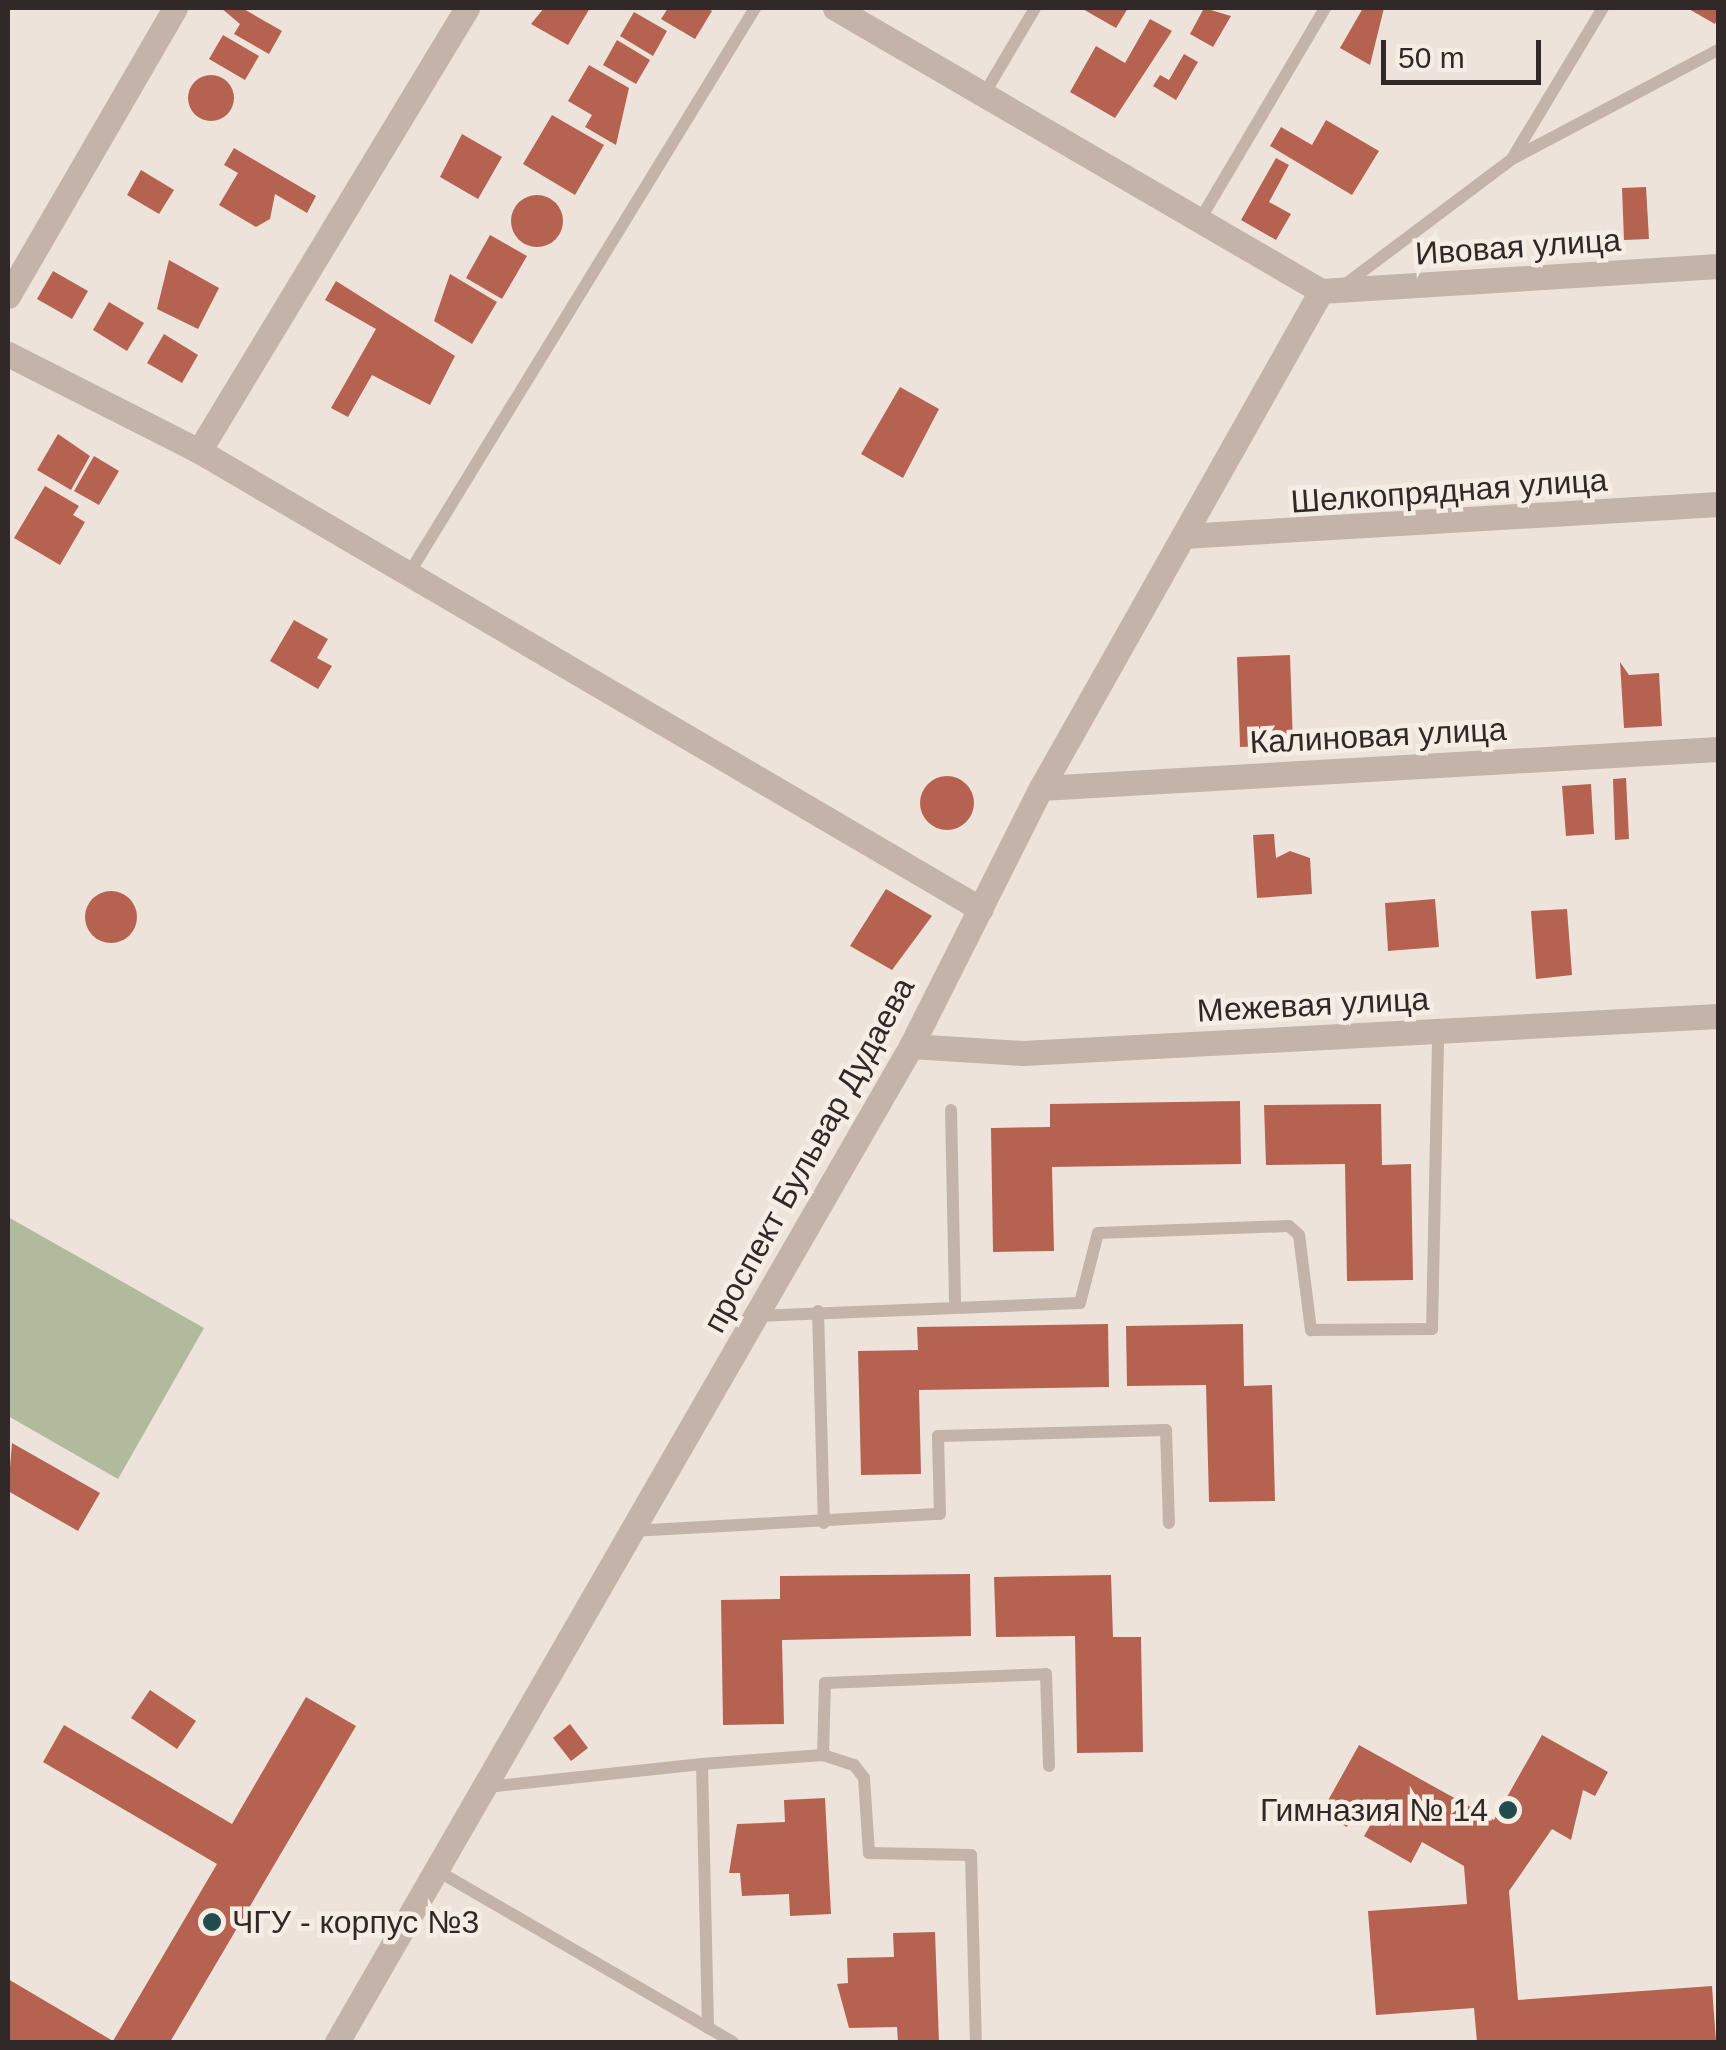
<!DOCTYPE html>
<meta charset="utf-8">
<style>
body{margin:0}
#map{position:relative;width:1726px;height:2050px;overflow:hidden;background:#ede3da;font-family:Arial,sans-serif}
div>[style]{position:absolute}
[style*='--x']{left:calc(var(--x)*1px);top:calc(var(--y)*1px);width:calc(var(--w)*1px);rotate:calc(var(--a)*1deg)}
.green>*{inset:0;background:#b1ba9c}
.building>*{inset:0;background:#b56350}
.round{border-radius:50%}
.service>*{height:12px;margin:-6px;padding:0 6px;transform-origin:6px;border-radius:6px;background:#c3b3a8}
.minor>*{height:25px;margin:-12.5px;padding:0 12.5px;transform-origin:12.5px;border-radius:12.5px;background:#c3b3a8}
.dots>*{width:28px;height:28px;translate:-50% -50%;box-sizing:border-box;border:5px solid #f6ede5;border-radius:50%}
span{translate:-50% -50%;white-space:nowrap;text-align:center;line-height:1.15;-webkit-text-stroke:9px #f6ede5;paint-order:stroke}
.street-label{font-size:32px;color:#312927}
.poi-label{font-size:32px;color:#312927}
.right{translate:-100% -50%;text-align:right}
.left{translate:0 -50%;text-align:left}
.frame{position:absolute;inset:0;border:10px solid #312927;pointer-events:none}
.scale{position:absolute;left:1381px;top:40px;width:160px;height:45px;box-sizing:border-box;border:5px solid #312927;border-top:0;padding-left:12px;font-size:30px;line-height:35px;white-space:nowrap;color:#312927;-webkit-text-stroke:8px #f6ede5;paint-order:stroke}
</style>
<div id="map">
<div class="green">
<div style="clip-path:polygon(8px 1217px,204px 1328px,118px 1479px,8px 1416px)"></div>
</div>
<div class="building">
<div style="clip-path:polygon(221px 8px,242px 8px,282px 31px,269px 54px,234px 34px,240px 24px)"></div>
<div style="clip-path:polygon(590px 8px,568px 45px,531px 24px,544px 8px)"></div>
<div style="clip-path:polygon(668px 8px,706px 8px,712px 11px,695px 39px,661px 19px)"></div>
<div style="clip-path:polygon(1081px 8px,1128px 8px,1116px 28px)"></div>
<div style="clip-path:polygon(1204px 8px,1231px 16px,1213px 47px,1190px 34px)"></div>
<div style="clip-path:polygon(1363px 8px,1384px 8px,1370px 65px,1340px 48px)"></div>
<div style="clip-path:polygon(1687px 8px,1718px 8px,1718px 18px,1715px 24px)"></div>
<div style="clip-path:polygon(634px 12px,667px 31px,653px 56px,620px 36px)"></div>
<div style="clip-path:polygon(1150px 19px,1172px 31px,1115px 118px,1070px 92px,1096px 46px,1125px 63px)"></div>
<div style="clip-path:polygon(223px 35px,259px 56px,245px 80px,209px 59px)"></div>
<div style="clip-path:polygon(617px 40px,650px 60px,636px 84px,603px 65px)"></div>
<div style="clip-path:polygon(1184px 54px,1198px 62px,1176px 100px,1153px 86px,1160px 75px,1169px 80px)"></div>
<div style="clip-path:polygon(589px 65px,629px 88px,616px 145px,585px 127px,592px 115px,568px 101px)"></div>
<div class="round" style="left:188px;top:75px;width:46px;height:46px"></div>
<div style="clip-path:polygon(552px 115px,604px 145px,575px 195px,523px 164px)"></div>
<div style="clip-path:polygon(1326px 120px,1379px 151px,1352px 195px,1270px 146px,1281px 127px,1312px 145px)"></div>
<div style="clip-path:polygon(462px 134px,502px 157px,478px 199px,440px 177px)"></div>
<div style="clip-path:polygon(234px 148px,316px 196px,307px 213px,275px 194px,270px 219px,256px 227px,219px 205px,238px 173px,224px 165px)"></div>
<div style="clip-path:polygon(1276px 158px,1289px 165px,1269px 202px,1291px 214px,1276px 240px,1241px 220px)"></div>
<div style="clip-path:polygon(141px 170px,174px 190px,159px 214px,127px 195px)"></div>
<div style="clip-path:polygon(1646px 187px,1649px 239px,1624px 240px,1622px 188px)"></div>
<div class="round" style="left:511px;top:195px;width:52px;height:52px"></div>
<div style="clip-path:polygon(490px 235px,527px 256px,502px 299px,466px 278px)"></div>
<div style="clip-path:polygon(169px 260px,219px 288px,198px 329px,157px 309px)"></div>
<div style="clip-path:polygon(53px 271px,88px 291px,72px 319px,37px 299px)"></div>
<div style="clip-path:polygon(450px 274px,497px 302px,472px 344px,434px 321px)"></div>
<div style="clip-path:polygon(336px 281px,455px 356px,430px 405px,372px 375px,348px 417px,331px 408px,376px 329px,325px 300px)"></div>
<div style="clip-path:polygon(109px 302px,144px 323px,127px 351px,93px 330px)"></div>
<div style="clip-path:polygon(164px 334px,198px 355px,182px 383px,147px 363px)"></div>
<div style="clip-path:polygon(900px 387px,939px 409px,903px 478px,861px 454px)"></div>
<div style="clip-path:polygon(58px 434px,90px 456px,71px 490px,37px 470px)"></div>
<div style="clip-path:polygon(94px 456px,119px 471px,99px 505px,74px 491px)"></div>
<div style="clip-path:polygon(45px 486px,79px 506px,73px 515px,85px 522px,60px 565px,14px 538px)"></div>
<div style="clip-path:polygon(294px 620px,328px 639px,317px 658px,332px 666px,318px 689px,270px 661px)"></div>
<div style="clip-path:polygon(1290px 655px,1293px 745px,1240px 747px,1237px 657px)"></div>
<div style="clip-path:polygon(1620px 662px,1629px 675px,1659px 673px,1662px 726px,1624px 728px)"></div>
<div class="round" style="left:920px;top:776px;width:54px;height:54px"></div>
<div style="clip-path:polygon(1626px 778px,1629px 839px,1615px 840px,1613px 779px)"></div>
<div style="clip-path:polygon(1591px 784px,1594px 834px,1566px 836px,1562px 786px)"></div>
<div style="clip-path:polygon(1274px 834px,1276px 858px,1290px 851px,1310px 858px,1312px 894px,1257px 898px,1253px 835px)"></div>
<div style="clip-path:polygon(886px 889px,932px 916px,892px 970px,850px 946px)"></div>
<div class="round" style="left:85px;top:891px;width:52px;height:52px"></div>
<div style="clip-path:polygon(1435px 899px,1439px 947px,1388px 951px,1385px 903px)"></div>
<div style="clip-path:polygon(1567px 909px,1572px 975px,1536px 979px,1531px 911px)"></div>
<div style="clip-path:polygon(1240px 1101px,1241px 1164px,1052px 1167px,1054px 1251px,993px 1252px,991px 1128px,1050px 1127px,1050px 1104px)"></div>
<div style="clip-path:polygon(1381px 1104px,1382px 1165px,1411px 1164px,1413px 1280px,1347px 1281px,1345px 1164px,1266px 1165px,1264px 1105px)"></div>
<div style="clip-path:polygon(1108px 1324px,1109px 1387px,919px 1390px,921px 1474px,861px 1475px,858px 1351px,918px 1350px,917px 1327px)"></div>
<div style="clip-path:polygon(1243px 1324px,1244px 1386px,1272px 1385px,1275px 1501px,1209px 1502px,1206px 1385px,1127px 1386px,1126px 1326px)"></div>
<div style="clip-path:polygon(12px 1443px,100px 1493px,78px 1531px,8px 1491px)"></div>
<div style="clip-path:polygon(970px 1574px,971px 1636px,782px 1640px,784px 1724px,723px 1725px,721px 1600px,780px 1599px,780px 1576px)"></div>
<div style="clip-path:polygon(1111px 1575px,1113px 1637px,1141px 1637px,1143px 1752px,1077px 1753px,1075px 1636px,996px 1637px,994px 1577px)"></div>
<div style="clip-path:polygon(150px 1690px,196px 1721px,177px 1749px,131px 1718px)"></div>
<div style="clip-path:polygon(306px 1697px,356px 1726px,170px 2042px,8px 2042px,8px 1979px,113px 2041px,217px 1864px,43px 1762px,64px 1725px,232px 1824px)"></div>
<div style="clip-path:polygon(570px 1724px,588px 1748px,571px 1761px,553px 1738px)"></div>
<div style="clip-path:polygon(1542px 1735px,1608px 1772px,1595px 1796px,1583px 1790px,1571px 1840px,1552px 1829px,1509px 1891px,1518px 2000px,1712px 1986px,1716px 2042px,1477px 2042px,1474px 2008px,1376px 2015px,1368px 1911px,1467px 1904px,1464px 1866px,1422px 1842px,1411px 1863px,1364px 1836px,1371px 1824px,1353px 1814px,1347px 1827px,1321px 1813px,1359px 1745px,1494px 1820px)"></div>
<div style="clip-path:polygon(825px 1798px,831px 1914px,790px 1916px,789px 1894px,742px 1896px,740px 1873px,729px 1873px,737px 1824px,785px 1822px,784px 1800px)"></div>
<div style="clip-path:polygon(935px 1932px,939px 2042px,898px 2042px,897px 2027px,849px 2028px,837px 1984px,848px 1983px,847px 1958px,894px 1957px,893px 1933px)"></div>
</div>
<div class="service">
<div style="--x:983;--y:96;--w:102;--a:-59.4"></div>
<div style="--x:1513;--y:157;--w:174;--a:-58.9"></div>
<div style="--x:1198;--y:223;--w:250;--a:-59.4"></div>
<div style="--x:1343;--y:286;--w:211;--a:-36.9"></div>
<div style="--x:1512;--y:159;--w:233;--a:-27.9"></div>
<div style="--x:408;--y:575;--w:665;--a:-58.53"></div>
<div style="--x:951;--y:1110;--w:196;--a:88.8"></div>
<div style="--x:818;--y:1311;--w:212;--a:88.4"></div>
<div style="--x:756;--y:1316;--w:324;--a:-2.3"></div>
<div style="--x:1080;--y:1303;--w:72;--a:-75.6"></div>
<div style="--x:1098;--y:1233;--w:191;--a:-2.1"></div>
<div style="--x:1289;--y:1226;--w:13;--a:42"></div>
<div style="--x:1299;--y:1235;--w:96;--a:82.8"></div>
<div style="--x:1311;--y:1330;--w:121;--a:-0.5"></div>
<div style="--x:1432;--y:1329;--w:298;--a:-88.8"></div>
<div style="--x:632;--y:1531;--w:308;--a:-3.2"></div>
<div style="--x:940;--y:1514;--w:78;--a:-91.5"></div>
<div style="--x:938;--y:1436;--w:228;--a:-1.5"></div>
<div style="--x:1166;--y:1430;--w:93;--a:88.2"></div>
<div style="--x:823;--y:1755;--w:72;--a:-88.4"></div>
<div style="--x:825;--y:1683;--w:221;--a:-2.3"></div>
<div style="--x:1046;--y:1674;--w:92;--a:88.1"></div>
<div style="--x:702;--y:1764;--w:121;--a:-4.3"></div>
<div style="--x:823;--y:1755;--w:33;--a:18"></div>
<div style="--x:854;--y:1765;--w:16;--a:52"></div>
<div style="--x:864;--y:1778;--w:75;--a:86.2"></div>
<div style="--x:869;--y:1853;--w:102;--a:1.1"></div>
<div style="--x:971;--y:1855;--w:187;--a:88.5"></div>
<div style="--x:487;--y:1787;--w:216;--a:-6.1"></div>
<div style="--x:702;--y:1764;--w:264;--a:88.7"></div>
<div style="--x:436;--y:1870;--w:343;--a:30.1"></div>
</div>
<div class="minor">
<div style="--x:835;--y:8;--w:562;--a:30.21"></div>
<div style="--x:1321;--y:291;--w:398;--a:-3.6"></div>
<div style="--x:8;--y:296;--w:333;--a:-59.9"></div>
<div style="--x:8;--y:354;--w:214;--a:26.9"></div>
<div style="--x:199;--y:451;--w:906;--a:30.36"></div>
<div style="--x:199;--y:451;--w:518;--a:-58.83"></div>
<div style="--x:1183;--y:536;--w:536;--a:-3.42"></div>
<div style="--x:1041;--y:788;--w:678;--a:-3.3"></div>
<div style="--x:911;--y:1046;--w:112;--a:3.6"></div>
<div style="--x:1023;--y:1053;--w:696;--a:-3.05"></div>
<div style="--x:337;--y:2042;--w:1150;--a:-60.04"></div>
<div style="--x:911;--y:1046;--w:289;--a:-63.3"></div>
<div style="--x:1041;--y:788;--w:570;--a:-60.6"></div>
</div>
<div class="dots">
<div style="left:1508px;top:1810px;background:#224c4d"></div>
<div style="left:212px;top:1922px;background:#224c4d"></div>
</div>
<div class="street-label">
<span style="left:1518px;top:247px;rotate:-4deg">Ивовая улица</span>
<span style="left:1449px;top:491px;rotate:-4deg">Шелкопрядная улица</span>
<span style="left:1378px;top:736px;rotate:-3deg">Калиновая улица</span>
<span style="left:1313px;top:1005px;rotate:-3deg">Межевая улица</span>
<span style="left:809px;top:1155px;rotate:-61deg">проспект Бульвар Дудаева</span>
</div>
<div class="poi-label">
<span class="right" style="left:1488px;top:1810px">Гимназия № 14</span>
<span class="left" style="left:232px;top:1922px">ЧГУ - корпус №3</span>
</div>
<div class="frame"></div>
<div class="scale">50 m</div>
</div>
